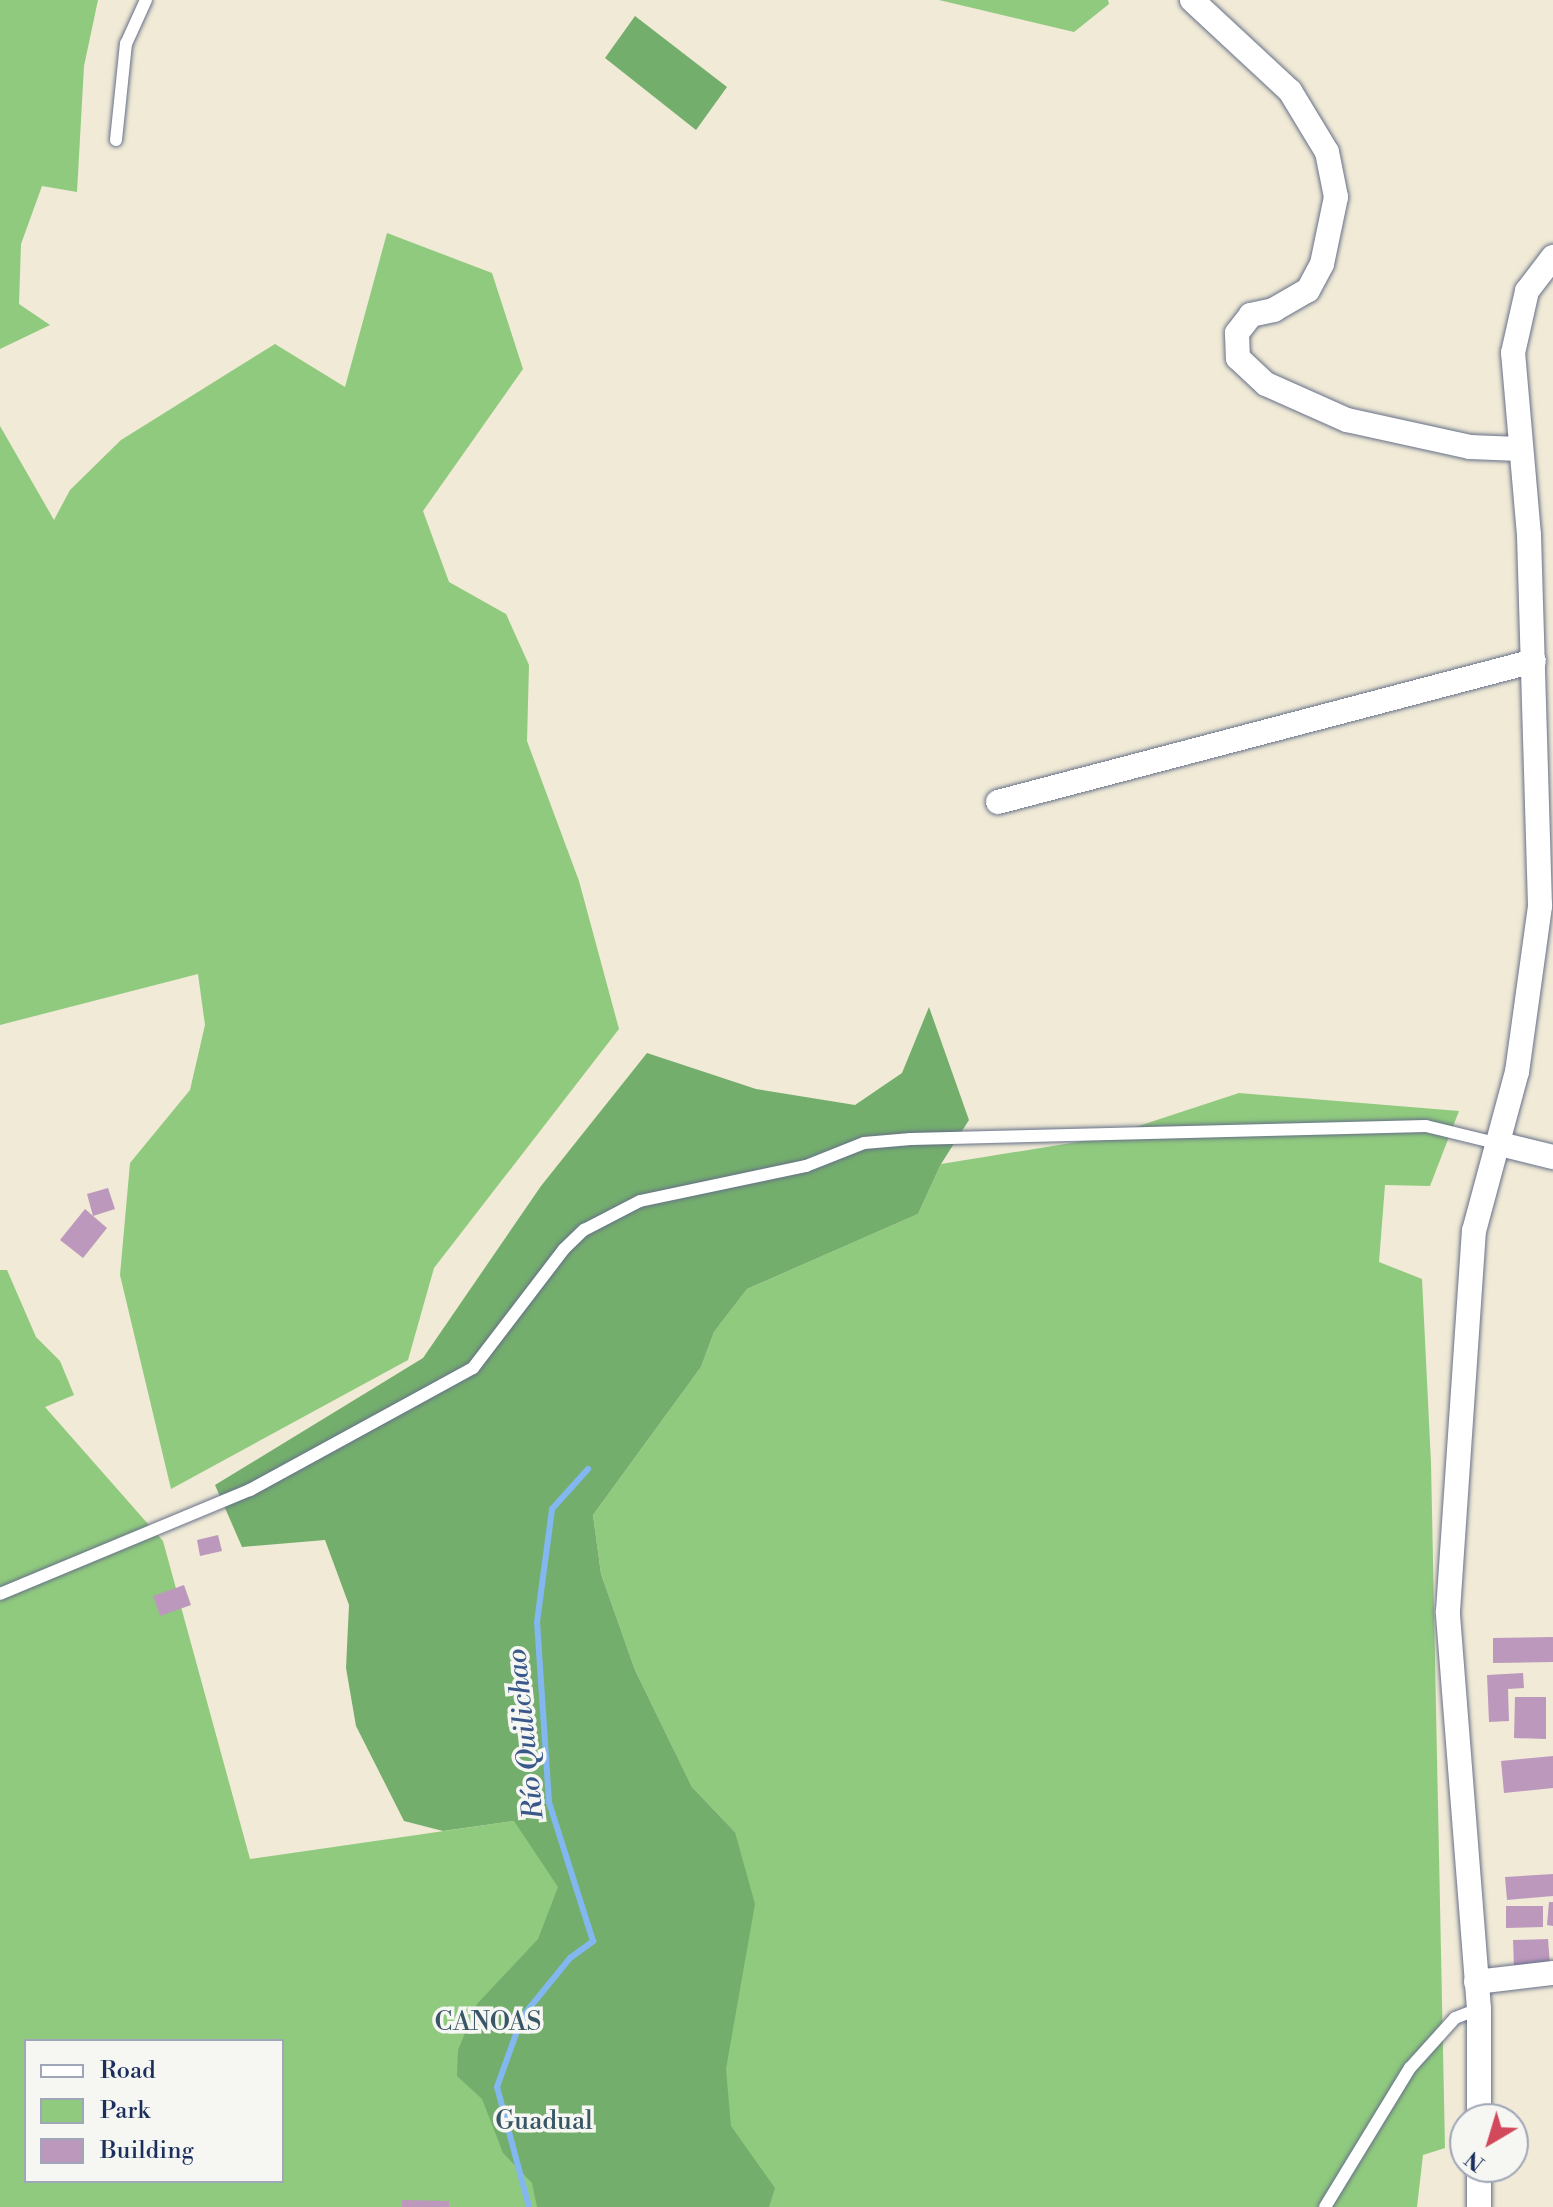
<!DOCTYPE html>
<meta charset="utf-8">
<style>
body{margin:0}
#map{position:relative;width:1553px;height:2207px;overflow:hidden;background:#f0ead6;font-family:"Libre Bodoni",serif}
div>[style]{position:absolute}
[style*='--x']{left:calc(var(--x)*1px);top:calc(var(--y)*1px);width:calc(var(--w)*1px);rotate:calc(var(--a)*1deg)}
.green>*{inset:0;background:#90ca7e}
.forest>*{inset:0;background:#74ae6d}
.stream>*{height:6px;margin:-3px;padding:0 3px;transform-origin:3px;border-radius:3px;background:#82b7f0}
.building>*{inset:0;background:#bd98bd}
.roads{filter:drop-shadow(0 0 2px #667088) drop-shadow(0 0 2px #667088)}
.service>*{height:12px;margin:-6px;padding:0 6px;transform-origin:6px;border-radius:6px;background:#fff}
.minor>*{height:24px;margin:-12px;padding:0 12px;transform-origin:12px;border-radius:12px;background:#fff}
span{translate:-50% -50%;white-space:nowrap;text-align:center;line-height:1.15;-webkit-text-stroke:7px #f6f6f2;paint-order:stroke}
.park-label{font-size:26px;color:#385666}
.water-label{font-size:28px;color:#3a588a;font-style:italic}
.legend{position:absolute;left:24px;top:2039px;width:260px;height:144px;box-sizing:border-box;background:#f6f6f2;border:2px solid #9ea6b7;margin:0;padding:10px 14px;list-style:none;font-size:24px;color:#1b2f5e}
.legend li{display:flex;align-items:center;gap:16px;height:40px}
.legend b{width:40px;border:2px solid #9ea6b7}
.north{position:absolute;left:1449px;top:2103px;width:80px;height:80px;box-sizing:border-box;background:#f6f6f2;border:2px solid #9ea6b7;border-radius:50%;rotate:218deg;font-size:22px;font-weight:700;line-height:32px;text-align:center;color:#1b2f5e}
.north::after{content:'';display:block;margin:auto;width:28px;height:36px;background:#d1495b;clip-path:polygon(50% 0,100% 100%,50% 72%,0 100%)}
</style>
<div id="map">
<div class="green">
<div style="clip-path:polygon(0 0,98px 0,84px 66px,77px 192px,42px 186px,21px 244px,19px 304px,50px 325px,0 349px)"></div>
<div style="clip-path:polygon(939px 0,1108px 0,1109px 4px,1074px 32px)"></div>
<div style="clip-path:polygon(387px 233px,492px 273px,523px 369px,423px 511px,449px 582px,506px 614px,529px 665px,527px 741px,579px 881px,619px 1029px,434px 1268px,408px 1360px,171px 1489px,120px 1275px,130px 1163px,190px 1090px,205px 1025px,198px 974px,0 1025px,0 426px,54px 520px,70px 490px,121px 440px,275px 344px,345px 387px)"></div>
<div style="clip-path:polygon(evenodd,1239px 1093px,1459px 1111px,1430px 1186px,1385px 1185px,1379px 1262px,1422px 1279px,1431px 1463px,1445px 2148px,1423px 2155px,1417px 2207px,0 2207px,0 1270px,7px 1270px,36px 1337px,60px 1361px,74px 1395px,45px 1407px,163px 1541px,250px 1859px,514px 1821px,735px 1832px,692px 1787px,635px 1670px,601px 1574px,593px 1515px,701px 1367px,714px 1332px,747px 1289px,918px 1214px,941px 1164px,1102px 1138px,1239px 1093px,26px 2041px,282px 2041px,282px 2181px,26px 2181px,26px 2041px)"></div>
</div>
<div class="forest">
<div style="clip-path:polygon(635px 16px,727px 87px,696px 130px,605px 58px)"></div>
<div style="clip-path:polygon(929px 1007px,969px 1120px,941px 1164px,918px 1214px,747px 1289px,714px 1332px,701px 1367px,593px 1515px,601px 1574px,635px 1670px,692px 1787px,735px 1832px,755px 1904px,726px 2069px,731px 2126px,775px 2188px,769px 2207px,537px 2207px,532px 2183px,503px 2153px,482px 2099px,457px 2076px,458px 2050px,477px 2004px,538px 1939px,558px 1887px,514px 1821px,443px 1831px,404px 1821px,356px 1726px,346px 1668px,349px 1605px,325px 1540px,242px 1547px,215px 1485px,423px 1358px,541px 1186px,647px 1053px,756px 1089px,855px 1105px,902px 1073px)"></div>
</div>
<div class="stream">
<div style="--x:529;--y:2207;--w:124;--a:-104.9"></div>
<div style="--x:497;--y:2087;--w:74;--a:-70.3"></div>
<div style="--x:522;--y:2017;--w:76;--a:-50.9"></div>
<div style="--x:570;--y:1958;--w:29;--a:-36"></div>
<div style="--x:593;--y:1941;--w:146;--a:-107.6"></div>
<div style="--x:549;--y:1802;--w:180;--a:-93.8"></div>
<div style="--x:537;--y:1622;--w:114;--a:-82.4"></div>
<div style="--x:552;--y:1509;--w:54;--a:-48"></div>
</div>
<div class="building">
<div style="clip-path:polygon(108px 1188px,115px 1209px,93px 1216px,87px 1194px)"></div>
<div style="clip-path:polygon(85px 1209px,107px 1228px,83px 1258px,60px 1240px)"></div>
<div style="clip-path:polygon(218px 1535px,222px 1551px,200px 1556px,197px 1540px)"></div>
<div style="clip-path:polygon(184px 1585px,191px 1605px,160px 1616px,153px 1596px)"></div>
<div style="clip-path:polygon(1553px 1637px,1553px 1662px,1493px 1663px,1493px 1638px)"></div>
<div style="clip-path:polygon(1523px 1673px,1524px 1688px,1508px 1689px,1509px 1721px,1489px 1722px,1487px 1675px)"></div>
<div style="clip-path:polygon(1515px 1697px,1546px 1697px,1546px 1739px,1514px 1738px)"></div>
<div style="clip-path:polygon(1553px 1756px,1553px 1788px,1504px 1793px,1501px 1761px)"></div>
<div style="clip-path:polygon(1553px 1874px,1553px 1896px,1507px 1900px,1505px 1877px)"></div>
<div style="clip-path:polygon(1549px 1902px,1553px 1902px,1553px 1926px,1547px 1925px)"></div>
<div style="clip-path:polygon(1506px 1906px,1543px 1906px,1543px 1927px,1506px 1928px)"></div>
<div style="clip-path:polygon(1548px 1939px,1550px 1965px,1514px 1967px,1513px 1940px)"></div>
<div style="clip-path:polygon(402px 2200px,449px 2201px,449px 2207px,402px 2207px)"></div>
</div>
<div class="roads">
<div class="service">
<div style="--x:116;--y:140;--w:97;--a:-84.1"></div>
<div style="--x:126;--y:44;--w:48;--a:-65.6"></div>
<div style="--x:0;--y:1594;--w:271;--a:-22.6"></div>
<div style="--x:250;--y:1490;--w:254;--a:-28.7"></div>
<div style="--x:473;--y:1368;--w:150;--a:-52.6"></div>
<div style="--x:564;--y:1249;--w:28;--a:-44"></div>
<div style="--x:584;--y:1230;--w:63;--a:-27.4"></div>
<div style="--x:640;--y:1201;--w:170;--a:-11.9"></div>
<div style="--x:806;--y:1166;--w:62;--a:-21.6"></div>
<div style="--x:864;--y:1143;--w:47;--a:-4.9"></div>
<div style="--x:911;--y:1139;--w:515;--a:-1.45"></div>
<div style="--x:1426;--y:1126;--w:76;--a:13.7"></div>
<div style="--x:1325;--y:2207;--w:163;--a:-58.6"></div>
<div style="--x:1410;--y:2068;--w:67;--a:-48"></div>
<div style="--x:1455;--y:2018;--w:26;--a:-21"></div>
</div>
<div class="minor">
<div style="--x:1192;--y:0;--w:134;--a:42.9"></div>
<div style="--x:1290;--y:91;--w:71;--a:58.8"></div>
<div style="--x:1327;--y:152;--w:46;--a:78.7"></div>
<div style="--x:1336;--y:197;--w:68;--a:101.8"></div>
<div style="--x:1322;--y:264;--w:30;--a:118"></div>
<div style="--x:1308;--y:290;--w:39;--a:150"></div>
<div style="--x:1274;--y:310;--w:24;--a:168"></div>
<div style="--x:1251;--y:315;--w:23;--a:128"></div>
<div style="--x:1237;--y:333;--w:25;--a:88"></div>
<div style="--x:1238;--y:358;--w:38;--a:43"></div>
<div style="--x:1266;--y:384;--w:89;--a:24"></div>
<div style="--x:1347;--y:420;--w:126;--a:12.4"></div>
<div style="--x:1470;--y:447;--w:49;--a:2.3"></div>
<div style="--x:998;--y:802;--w:554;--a:-14.74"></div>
<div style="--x:1500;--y:1144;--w:55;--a:13.8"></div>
<div style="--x:1476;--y:1982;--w:78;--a:-6.7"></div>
<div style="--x:1479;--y:2119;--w:110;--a:-90"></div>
<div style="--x:1479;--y:2009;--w:399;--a:-94.5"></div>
<div style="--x:1448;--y:1611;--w:381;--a:-86.1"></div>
<div style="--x:1474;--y:1231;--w:165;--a:-74.9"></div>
<div style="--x:1517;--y:1072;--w:168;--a:-82.1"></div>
<div style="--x:1540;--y:906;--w:371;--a:-91.7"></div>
<div style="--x:1529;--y:535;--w:183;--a:-95"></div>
<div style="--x:1513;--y:353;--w:64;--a:-77.3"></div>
<div style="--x:1527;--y:291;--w:43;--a:-52.6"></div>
<div style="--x:1479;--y:2167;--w:40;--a:90"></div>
</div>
</div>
<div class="park-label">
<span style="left:488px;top:2023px">CANOAS</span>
<span style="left:544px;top:2122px">Guadual</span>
</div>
<div class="water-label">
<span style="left:526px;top:1734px;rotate:-96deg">Río Quilichao</span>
</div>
<ul class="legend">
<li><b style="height:10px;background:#fff"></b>Road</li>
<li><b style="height:22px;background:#90ca7e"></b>Park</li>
<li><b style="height:22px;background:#bd98bd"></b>Building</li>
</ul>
<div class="north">N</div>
</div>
